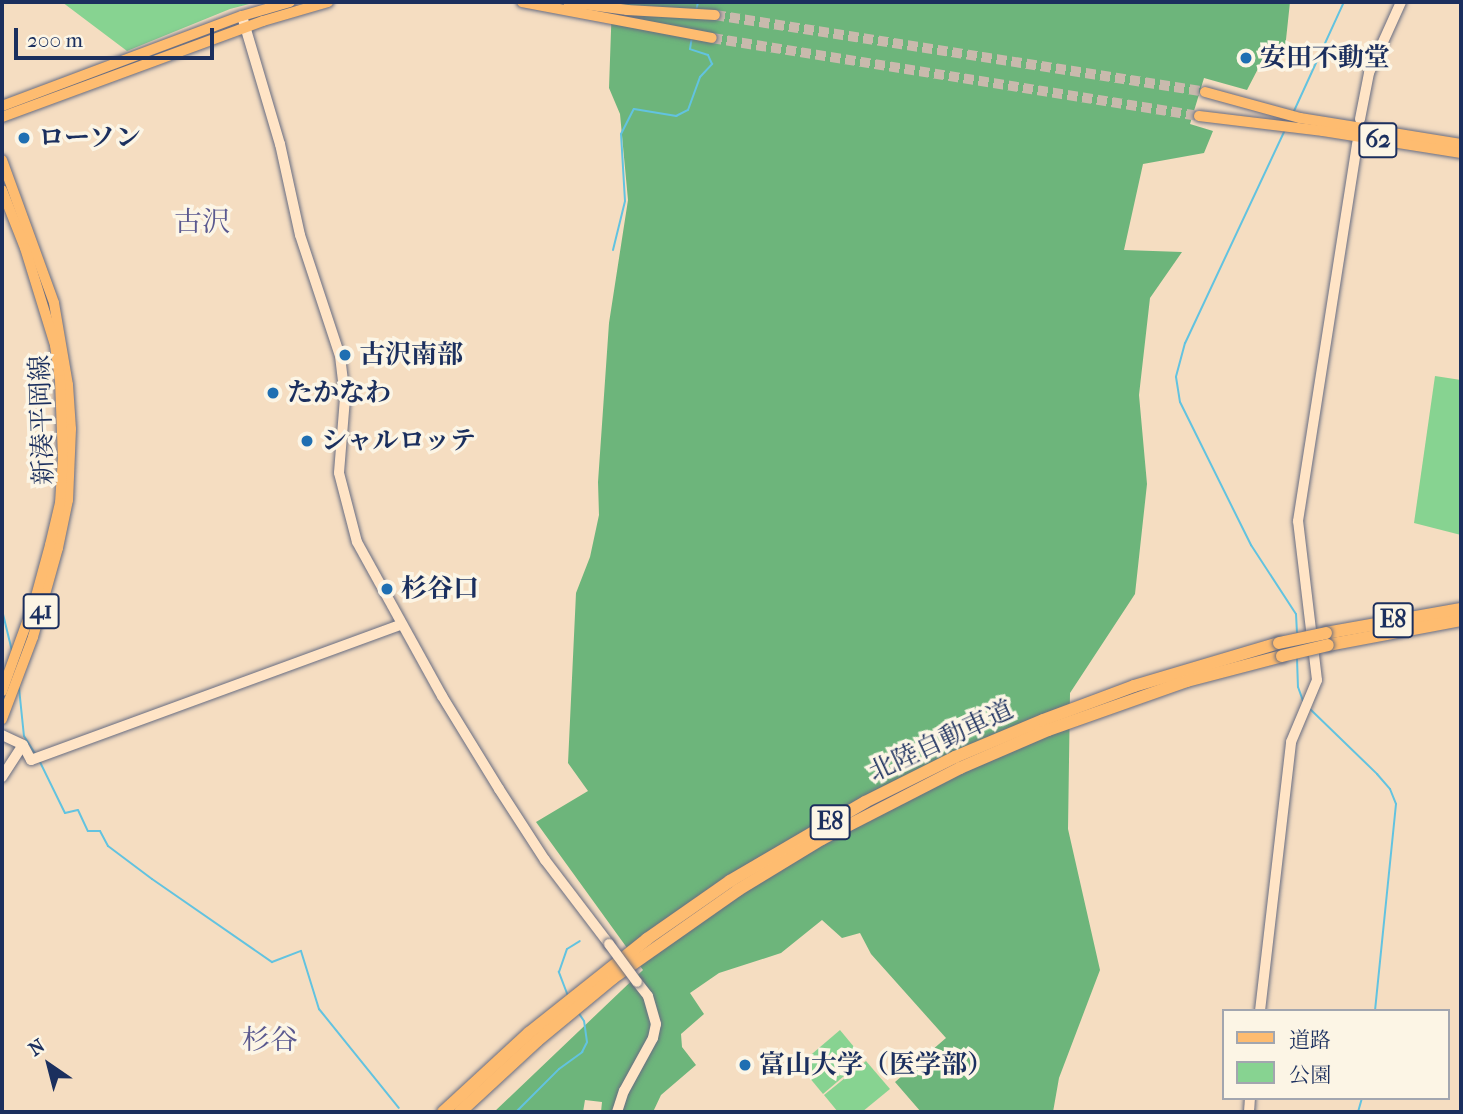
<!DOCTYPE html>
<meta charset="utf-8">
<style>
body{margin:0}
#map{position:relative;width:1463px;height:1114px;overflow:hidden;background:#f5ddc1;font-family:"IM FELL French Canon","Noto Serif JP",serif}
div>[style]{position:absolute}
[style*='--x']{left:calc(var(--x)*1px);top:calc(var(--y)*1px);width:calc(var(--w)*1px);rotate:calc(var(--a)*1deg)}
.green>*{inset:0;background:#87d391}
.forest>*{inset:0;background:#6db57b}
.stream>*{height:2px;margin:-1px;padding:0 1px;transform-origin:1px;border-radius:1px;background:#62c3e0}
.primary-tunnel>*{height:10px;margin-top:-5px;transform-origin:0;background:repeating-linear-gradient(90deg,#c9baad 0 10px,transparent 0 15px)}
.roads{filter:drop-shadow(0 0 2px #676c81) drop-shadow(0 0 2px #676c81)}
.secondary>*{height:10px;margin:-5px;padding:0 5px;transform-origin:5px;border-radius:5px;background:#ffe4c6}
.primary>*{height:10px;margin:-5px;padding:0 5px;transform-origin:5px;border-radius:5px;background:#febc70}
.highway>*{height:12px;margin:-6px;padding:0 6px;transform-origin:6px;border-radius:6px;background:#febc70}
.bridges{filter:drop-shadow(0 0 2px #676c81) drop-shadow(0 0 2px #676c81)}
.secondary-bridge>*{height:10px;margin:-5px;padding:0 5px;transform-origin:5px;border-radius:5px;background:#ffe4c6}
.highway-bridge>*{height:12px;margin:-6px;padding:0 6px;transform-origin:6px;border-radius:6px;background:#febc70}
.dots>*{width:19px;height:19px;translate:-50% -50%;box-sizing:border-box;border:4px solid #fcf5e5;border-radius:50%}
span{translate:-50% -50%;white-space:nowrap;text-align:center;line-height:1.15;-webkit-text-stroke:7px #fcf5e5;paint-order:stroke}
.shield-label span{padding:2px 5px;background:#fcf5e5;border:2px solid;border-radius:5px;-webkit-text-stroke-width:0}
.shield-label{font-size:24px;color:#1b2f5e;font-weight:700}
.poi-label{font-size:26px;color:#1b2f5e;font-weight:700}
.left{translate:0 -50%;text-align:left}
.street-label{font-size:26px;color:#1b2f5e}
.neighbourhood-label{font-size:28px;color:#5a5990}
.frame{position:absolute;inset:0;border:4px solid #1b2f5e;pointer-events:none}
.legend{position:absolute;left:1222px;top:1009px;width:228px;height:91px;box-sizing:border-box;background:#fcf5e5;border:2px solid #a2a6af;margin:0;padding:9px 12px;list-style:none;font-size:21px;color:#1b2f5e}
.legend li{display:flex;align-items:center;gap:14px;height:35px}
.legend b{width:35px;border:2px solid #a2a6af}
.north{position:absolute;left:14px;top:1030px;width:70px;height:70px;-webkit-text-stroke:5px #fcf5e5;paint-order:stroke;rotate:325deg;font-size:19px;font-weight:700;line-height:28px;text-align:center;color:#1b2f5e}
.north::after{content:'';display:block;margin:auto;width:24px;height:32px;background:#1b2f5e;clip-path:polygon(50% 0,100% 100%,50% 72%,0 100%)}
.scale{position:absolute;left:14px;top:28px;width:200px;height:32px;box-sizing:border-box;border:4px solid #1b2f5e;border-top:0;padding-left:9px;font-size:21px;line-height:24px;white-space:nowrap;color:#1b2f5e;-webkit-text-stroke:5px #fcf5e5;paint-order:stroke}
</style>
<div id="map">
<div class="green">
<div style="clip-path:polygon(62px 2px,257px 2px,230px 9px,127px 51px)"></div>
<div style="clip-path:polygon(1435px 376px,1461px 380px,1461px 535px,1414px 523px)"></div>
<div style="clip-path:polygon(840px 1030px,864px 1059px,823px 1094px,799px 1065px)"></div>
<div style="clip-path:polygon(866px 1061px,890px 1089px,862px 1112px,838px 1112px,824px 1095px)"></div>
</div>
<div class="forest">
<div style="clip-path:polygon(612px 2px,1290px 2px,1285px 49px,1261px 63px,1247px 90px,1204px 78px,1190px 124px,1213px 131px,1204px 153px,1143px 164px,1124px 250px,1182px 252px,1150px 298px,1139px 395px,1147px 484px,1135px 594px,1070px 693px,1068px 829px,1100px 970px,1059px 1078px,1053px 1112px,921px 1112px,895px 1082px,946px 1038px,871px 954px,860px 933px,842px 938px,822px 920px,781px 953px,719px 973px,690px 993px,704px 1014px,681px 1034px,682px 1047px,696px 1065px,661px 1095px,653px 1112px,601px 1112px,602px 1102px,585px 1100px,583px 1112px,494px 1112px,643px 970px,536px 822px,588px 791px,568px 763px,576px 593px,590px 557px,599px 515px,598px 482px,609px 323px,628px 200px,620px 114px,609px 88px)"></div>
</div>
<div class="stream">
<div style="--x:696;--y:11;--w:9;--a:-77"></div>
<div style="--x:1294;--y:111;--w:120;--a:-65.4"></div>
<div style="--x:1284;--y:132;--w:233;--a:115.1"></div>
<div style="--x:1185;--y:343;--w:35;--a:105"></div>
<div style="--x:1176;--y:377;--w:25;--a:81"></div>
<div style="--x:1180;--y:402;--w:160;--a:63.6"></div>
<div style="--x:1251;--y:545;--w:82;--a:56.9"></div>
<div style="--x:1296;--y:614;--w:18;--a:87"></div>
<div style="--x:613;--y:250;--w:50;--a:-76.2"></div>
<div style="--x:625;--y:201;--w:67;--a:-93.4"></div>
<div style="--x:621;--y:134;--w:28;--a:-63"></div>
<div style="--x:634;--y:109;--w:43;--a:9.5"></div>
<div style="--x:676;--y:116;--w:13;--a:-27"></div>
<div style="--x:688;--y:110;--w:35;--a:-70"></div>
<div style="--x:700;--y:77;--w:18;--a:-47"></div>
<div style="--x:712;--y:64;--w:10;--a:-114"></div>
<div style="--x:708;--y:55;--w:19;--a:-162"></div>
<div style="--x:690;--y:49;--w:12;--a:-81"></div>
<div style="--x:2;--y:610;--w:42;--a:76.3"></div>
<div style="--x:1297;--y:659;--w:28;--a:88"></div>
<div style="--x:1298;--y:687;--w:15;--a:70"></div>
<div style="--x:19;--y:688;--w:48;--a:84.1"></div>
<div style="--x:24;--y:736;--w:22;--a:58"></div>
<div style="--x:1309;--y:708;--w:95;--a:44.1"></div>
<div style="--x:1377;--y:774;--w:20;--a:49"></div>
<div style="--x:1390;--y:789;--w:16;--a:68"></div>
<div style="--x:1396;--y:804;--w:208;--a:95.8"></div>
<div style="--x:39;--y:760;--w:59;--a:63.9"></div>
<div style="--x:65;--y:813;--w:13;--a:-13"></div>
<div style="--x:78;--y:810;--w:23;--a:65"></div>
<div style="--x:88;--y:831;--w:12;--a:0"></div>
<div style="--x:100;--y:831;--w:17;--a:62"></div>
<div style="--x:108;--y:846;--w:55;--a:36.9"></div>
<div style="--x:152;--y:879;--w:146;--a:34.7"></div>
<div style="--x:272;--y:962;--w:31;--a:-21"></div>
<div style="--x:301;--y:951;--w:61;--a:72.8"></div>
<div style="--x:319;--y:1009;--w:127;--a:51.1"></div>
<div style="--x:568;--y:996;--w:26;--a:-111"></div>
<div style="--x:559;--y:972;--w:24;--a:-71"></div>
<div style="--x:567;--y:949;--w:15;--a:-32"></div>
<div style="--x:516;--y:1112;--w:61;--a:-45"></div>
<div style="--x:559;--y:1069;--w:29;--a:-36"></div>
<div style="--x:582;--y:1052;--w:11;--a:-63"></div>
<div style="--x:587;--y:1042;--w:21;--a:-98"></div>
<div style="--x:584;--y:1021;--w:11;--a:-124"></div>
<div style="--x:1358;--y:1112;--w:15;--a:-74"></div>
</div>
<div class="primary-tunnel">
<div style="--x:715;--y:15;--w:496;--a:8.9"></div>
<div style="--x:712;--y:38;--w:493;--a:9.1"></div>
</div>
<div class="roads">
<div class="secondary">
<div style="--x:242;--y:16;--w:134;--a:73.5"></div>
<div style="--x:280;--y:144;--w:93;--a:77.6"></div>
<div style="--x:300;--y:235;--w:127;--a:71.7"></div>
<div style="--x:340;--y:356;--w:42;--a:83.2"></div>
<div style="--x:345;--y:398;--w:75;--a:94.6"></div>
<div style="--x:339;--y:473;--w:71;--a:75.4"></div>
<div style="--x:357;--y:542;--w:176;--a:61.1"></div>
<div style="--x:442;--y:696;--w:109;--a:58.5"></div>
<div style="--x:499;--y:789;--w:85;--a:57.1"></div>
<div style="--x:545;--y:860;--w:106;--a:52.7"></div>
<div style="--x:1360;--y:119;--w:47;--a:-78.9"></div>
<div style="--x:1369;--y:73;--w:78;--a:-65.7"></div>
<div style="--x:2;--y:735;--w:23;--a:25"></div>
<div style="--x:23;--y:745;--w:17;--a:62"></div>
<div style="--x:31;--y:760;--w:395;--a:-20.1"></div>
<div style="--x:2;--y:777;--w:38;--a:-57"></div>
<div style="--x:1260;--y:1011;--w:271;--a:-83.4"></div>
<div style="--x:1291;--y:742;--w:67;--a:-67.2"></div>
<div style="--x:1317;--y:680;--w:160;--a:-96.8"></div>
<div style="--x:1298;--y:521;--w:382;--a:-81.1"></div>
<div style="--x:617;--y:1112;--w:22;--a:-72"></div>
<div style="--x:624;--y:1091;--w:60;--a:-61.3"></div>
<div style="--x:653;--y:1038;--w:14;--a:-78"></div>
<div style="--x:656;--y:1024;--w:29;--a:-106"></div>
<div style="--x:648;--y:996;--w:18;--a:-128"></div>
<div style="--x:1249;--y:1112;--w:14;--a:-86"></div>
</div>
<div class="primary">
<div style="--x:522;--y:2;--w:193;--a:10.7"></div>
<div style="--x:568;--y:2;--w:60;--a:7.7"></div>
<div style="--x:627;--y:10;--w:88;--a:3.3"></div>
<div style="--x:1205;--y:92;--w:98;--a:15.3"></div>
<div style="--x:1300;--y:118;--w:163;--a:9.2"></div>
<div style="--x:2;--y:106;--w:256;--a:-20.6"></div>
<div style="--x:242;--y:16;--w:50;--a:-16.3"></div>
<div style="--x:1199;--y:116;--w:125;--a:6.9"></div>
<div style="--x:1323;--y:131;--w:140;--a:9.1"></div>
<div style="--x:2;--y:117;--w:278;--a:-20.2"></div>
<div style="--x:263;--y:21;--w:68;--a:-16.3"></div>
<div style="--x:2;--y:160;--w:152;--a:70"></div>
<div style="--x:54;--y:303;--w:83;--a:80.3"></div>
<div style="--x:68;--y:385;--w:44;--a:86.1"></div>
<div style="--x:71;--y:429;--w:71;--a:92.4"></div>
<div style="--x:68;--y:500;--w:49;--a:101.8"></div>
<div style="--x:58;--y:548;--w:92;--a:105.7"></div>
<div style="--x:33;--y:637;--w:88;--a:110.7"></div>
<div style="--x:2;--y:190;--w:62;--a:68.4"></div>
<div style="--x:25;--y:248;--w:102;--a:72.8"></div>
<div style="--x:55;--y:345;--w:35;--a:82"></div>
<div style="--x:60;--y:380;--w:78;--a:87.8"></div>
<div style="--x:63;--y:458;--w:45;--a:93.8"></div>
<div style="--x:60;--y:503;--w:43;--a:103.4"></div>
<div style="--x:50;--y:545;--w:57;--a:105.3"></div>
<div style="--x:35;--y:600;--w:97;--a:109.9"></div>
</div>
<div class="highway">
<div style="--x:1326;--y:633;--w:137;--a:-10.1"></div>
<div style="--x:1328;--y:645;--w:135;--a:-10.6"></div>
<div style="--x:443;--y:1112;--w:117;--a:-42.6"></div>
<div style="--x:529;--y:1033;--w:151;--a:-38.5"></div>
<div style="--x:647;--y:939;--w:101;--a:-34.9"></div>
<div style="--x:730;--y:881;--w:156;--a:-30.3"></div>
<div style="--x:865;--y:802;--w:101;--a:-26.6"></div>
<div style="--x:955;--y:757;--w:95;--a:-22.8"></div>
<div style="--x:1043;--y:720;--w:97;--a:-20.5"></div>
<div style="--x:1134;--y:686;--w:151;--a:-16.5"></div>
<div style="--x:460;--y:1112;--w:105;--a:-42.7"></div>
<div style="--x:537;--y:1041;--w:99;--a:-39.7"></div>
<div style="--x:613;--y:978;--w:153;--a:-35.1"></div>
<div style="--x:738;--y:890;--w:98;--a:-31.3"></div>
<div style="--x:822;--y:839;--w:155;--a:-27.2"></div>
<div style="--x:960;--y:768;--w:96;--a:-23.4"></div>
<div style="--x:1048;--y:730;--w:147;--a:-19.4"></div>
<div style="--x:1187;--y:681;--w:98;--a:-14.7"></div>
</div>
</div>
<div class="bridges">
<div class="secondary-bridge">
<div style="--x:609;--y:944;--w:47;--a:53.6"></div>
</div>
<div class="highway-bridge">
<div style="--x:1279;--y:643;--w:48;--a:-12"></div>
<div style="--x:1282;--y:656;--w:47;--a:-13.4"></div>
</div>
</div>
<div class="dots">
<div style="left:1246px;top:58px;background:#1f6fb2"></div>
<div style="left:24px;top:138px;background:#1f6fb2"></div>
<div style="left:345px;top:355px;background:#1f6fb2"></div>
<div style="left:273px;top:393px;background:#1f6fb2"></div>
<div style="left:307px;top:441px;background:#1f6fb2"></div>
<div style="left:387px;top:589px;background:#1f6fb2"></div>
<div style="left:745px;top:1065px;background:#1f6fb2"></div>
</div>
<div class="shield-label">
<span style="left:1378px;top:140px">62</span>
<span style="left:41px;top:611px">41</span>
<span style="left:1393px;top:620px">E8</span>
<span style="left:830px;top:822px">E8</span>
</div>
<div class="poi-label">
<span class="left" style="left:1260px;top:58px">安田不動堂</span>
<span class="left" style="left:38px;top:138px">ローソン</span>
<span class="left" style="left:359px;top:355px">古沢南部</span>
<span class="left" style="left:287px;top:393px">たかなわ</span>
<span class="left" style="left:321px;top:441px">シャルロッテ</span>
<span class="left" style="left:401px;top:589px">杉谷口</span>
<span class="left" style="left:759px;top:1065px">富山大学（医学部）</span>
</div>
<div class="street-label">
<span style="left:42px;top:420px;rotate:-92deg">新湊平岡線</span>
<span style="left:941px;top:741px;rotate:-25deg">北陸自動車道</span>
</div>
<div class="neighbourhood-label">
<span style="left:202px;top:222px">古沢</span>
<span style="left:270px;top:1040px">杉谷</span>
</div>
<div class="frame"></div>
<ul class="legend">
<li><b style="height:9px;background:#febc70"></b>道路</li>
<li><b style="height:19px;background:#87d391"></b>公園</li>
</ul>
<div class="north">N</div>
<div class="scale">200 m</div>
</div>
